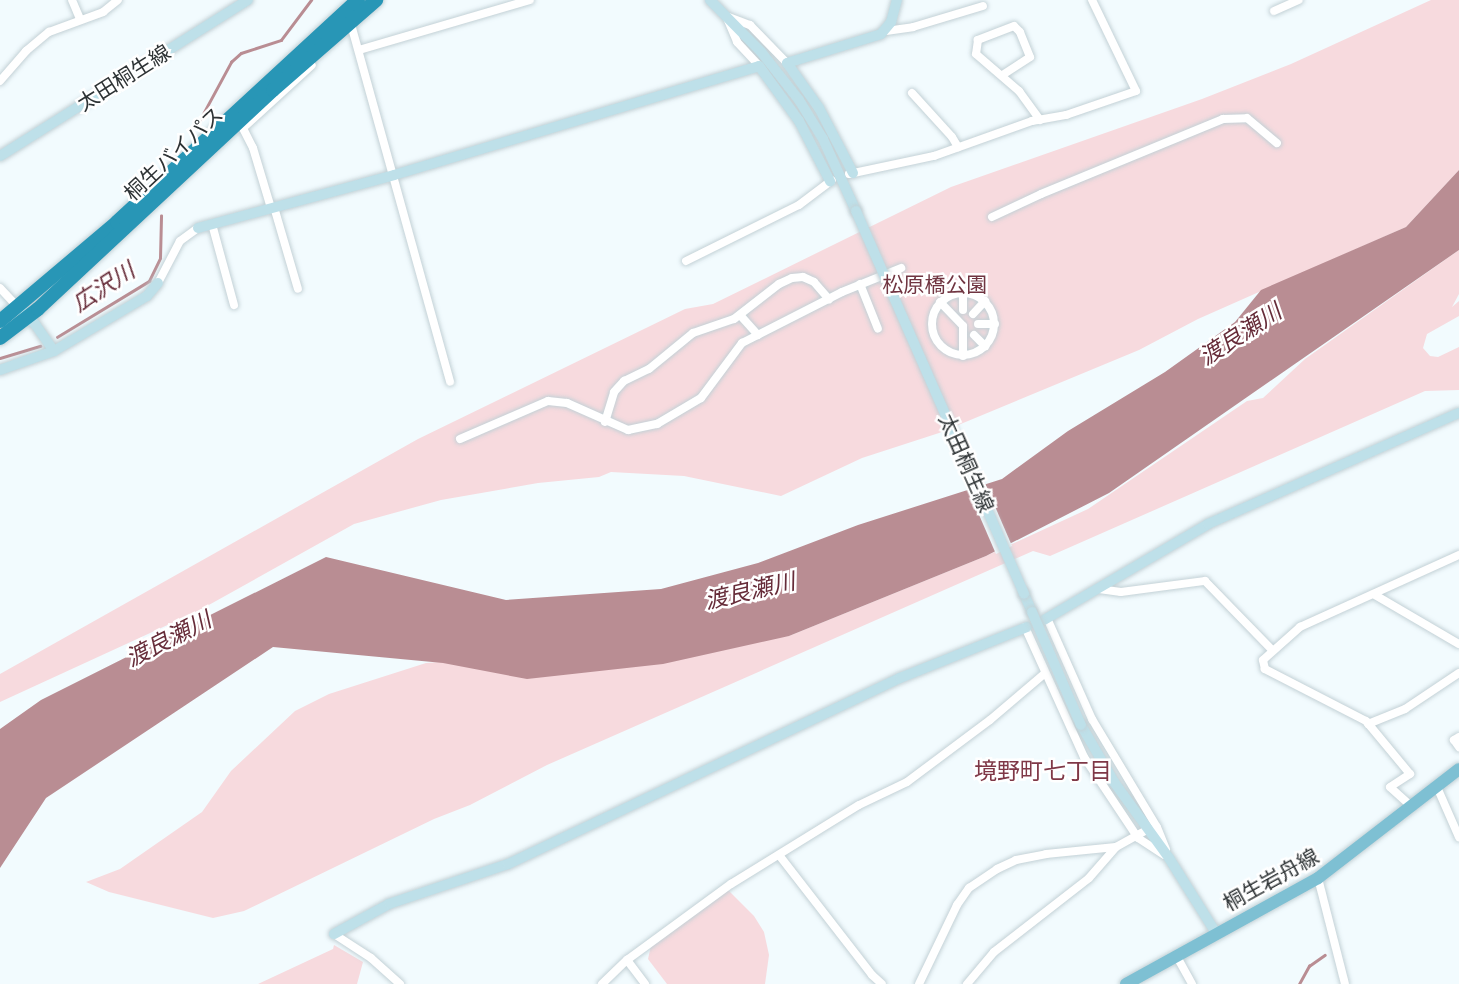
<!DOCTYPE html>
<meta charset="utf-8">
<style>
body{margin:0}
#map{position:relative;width:1459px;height:984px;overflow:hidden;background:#f2fbfe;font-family:"Work Sans","Noto Sans JP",sans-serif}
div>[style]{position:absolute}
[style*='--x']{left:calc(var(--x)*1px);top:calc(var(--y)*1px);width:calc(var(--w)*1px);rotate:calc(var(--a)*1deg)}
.green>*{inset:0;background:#f7dade}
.water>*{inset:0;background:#b98d93}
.pier>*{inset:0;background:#f2fbfe}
.stream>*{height:2.5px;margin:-1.25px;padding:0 1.25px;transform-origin:1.25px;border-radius:1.25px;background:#b98d93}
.roads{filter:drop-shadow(0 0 2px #c3d1d6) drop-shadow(0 0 2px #c3d1d6)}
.street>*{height:8px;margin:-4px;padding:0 4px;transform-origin:4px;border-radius:4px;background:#fff}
.street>.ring{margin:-4px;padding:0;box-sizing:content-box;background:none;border:8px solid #fff;border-radius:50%}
.secondary>*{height:10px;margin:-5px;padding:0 5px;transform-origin:5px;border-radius:5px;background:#bee0e9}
.primary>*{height:12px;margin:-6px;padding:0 6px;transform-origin:6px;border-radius:6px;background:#7ec0d3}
.highway>*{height:14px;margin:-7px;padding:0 7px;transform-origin:7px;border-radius:7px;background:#2896b6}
.bridges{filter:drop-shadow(0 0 2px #c3d1d6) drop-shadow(0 0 2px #c3d1d6)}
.secondary-bridge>*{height:10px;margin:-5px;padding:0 5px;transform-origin:5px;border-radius:5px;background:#bee0e9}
span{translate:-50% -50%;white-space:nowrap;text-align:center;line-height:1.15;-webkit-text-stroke:5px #fff;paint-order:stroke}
.street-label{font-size:21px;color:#2e3335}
.park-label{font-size:21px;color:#703541}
.water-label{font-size:23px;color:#662c39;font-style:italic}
.neighbourhood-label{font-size:23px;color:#7f3847}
</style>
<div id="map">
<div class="green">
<div style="clip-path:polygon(1431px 0,1459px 0,1459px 170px,1406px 227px,1198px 319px,1139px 350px,939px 433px,862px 458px,781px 496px,684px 476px,611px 472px,599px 477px,538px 483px,441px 500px,354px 524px,198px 611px,0 702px,0 674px,418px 439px,685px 309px,713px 304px,951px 187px,1202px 99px,1291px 64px)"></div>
<div style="clip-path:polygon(1459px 250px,1459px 294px,1452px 307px,1459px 301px,1459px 316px,1427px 334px,1423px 348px,1430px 356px,1438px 357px,1459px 347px,1459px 390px,1425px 391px,1050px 556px,1033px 551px,547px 765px,470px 805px,434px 819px,244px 911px,213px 918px,109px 892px,86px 882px,120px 869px,202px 812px,231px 771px,295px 711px,329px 694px,426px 663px,789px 636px,986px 556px,1088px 509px,1247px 401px,1263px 398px,1305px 359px)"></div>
<div style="clip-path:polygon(728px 890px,754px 916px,764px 932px,769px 955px,765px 984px,667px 984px,648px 959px,651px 946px)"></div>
<div style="clip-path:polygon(334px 945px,363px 962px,357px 984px,258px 984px,333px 949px)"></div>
</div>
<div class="water">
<div style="clip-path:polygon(1459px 170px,1459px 250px,1109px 493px,986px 556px,789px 636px,663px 664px,527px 679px,443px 663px,273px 647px,46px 798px,0 868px,0 729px,41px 700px,326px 557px,506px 600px,661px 589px,758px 563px,858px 525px,1002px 479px,1068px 431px,1165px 372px,1235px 322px,1261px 290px,1406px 227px)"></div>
</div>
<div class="pier">
<div style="clip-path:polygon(984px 481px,1012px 546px,996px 554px,967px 487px)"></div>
</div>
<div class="stream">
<div style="--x:197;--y:125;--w:72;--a:-61.6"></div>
<div style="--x:231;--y:62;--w:13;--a:-42"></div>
<div style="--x:241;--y:53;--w:42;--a:-18"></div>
<div style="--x:281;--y:40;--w:50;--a:-53.1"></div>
<div style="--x:57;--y:337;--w:108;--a:-31.3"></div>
<div style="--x:149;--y:281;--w:25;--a:-64"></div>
<div style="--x:160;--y:258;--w:42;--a:-88.6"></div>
<div style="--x:0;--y:358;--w:42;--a:-16.7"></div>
<div style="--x:1299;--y:984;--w:21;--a:-61"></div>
<div style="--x:1309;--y:966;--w:19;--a:-35"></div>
</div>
<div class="roads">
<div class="street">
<div style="--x:72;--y:0;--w:21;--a:67"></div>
<div style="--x:1274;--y:11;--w:27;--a:-24"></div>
<div style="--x:726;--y:16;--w:26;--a:21"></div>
<div style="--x:750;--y:25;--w:53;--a:45.8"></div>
<div style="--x:727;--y:18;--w:26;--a:67"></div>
<div style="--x:737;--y:42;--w:33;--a:47"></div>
<div style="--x:352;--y:28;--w:367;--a:74.5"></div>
<div style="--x:886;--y:31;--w:27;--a:-8"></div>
<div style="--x:913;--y:27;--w:73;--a:-16.7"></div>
<div style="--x:359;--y:50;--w:178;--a:-16.3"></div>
<div style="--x:1004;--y:74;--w:31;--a:-33"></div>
<div style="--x:1030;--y:57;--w:27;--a:-112"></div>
<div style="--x:1020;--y:32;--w:8;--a:-135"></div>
<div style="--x:1014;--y:26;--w:39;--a:159"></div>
<div style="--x:978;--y:40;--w:14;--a:98"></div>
<div style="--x:976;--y:54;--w:57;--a:40.7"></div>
<div style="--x:1019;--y:91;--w:36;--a:54"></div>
<div style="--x:0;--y:81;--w:40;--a:-49"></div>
<div style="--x:26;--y:51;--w:30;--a:-40"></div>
<div style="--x:49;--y:32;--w:58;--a:-20.3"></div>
<div style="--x:103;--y:12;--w:19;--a:-39"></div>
<div style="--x:912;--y:93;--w:59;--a:47.7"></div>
<div style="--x:952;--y:137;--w:12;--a:59"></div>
<div style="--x:849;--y:174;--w:87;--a:-12"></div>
<div style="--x:934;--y:156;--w:104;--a:-19.7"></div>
<div style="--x:1032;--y:121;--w:35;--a:-10"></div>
<div style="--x:1066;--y:115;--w:74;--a:-18.9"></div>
<div style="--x:1136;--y:91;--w:101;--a:-115.8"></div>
<div style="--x:274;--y:207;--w:85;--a:73.7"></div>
<div style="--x:271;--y:208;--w:63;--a:-106.7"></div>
<div style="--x:253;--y:148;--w:22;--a:-117"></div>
<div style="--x:243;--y:128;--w:93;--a:-42.4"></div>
<div style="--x:992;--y:217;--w:54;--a:-25.1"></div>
<div style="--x:1041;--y:194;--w:197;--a:-22.4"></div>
<div style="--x:1223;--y:119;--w:24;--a:-2"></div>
<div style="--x:1247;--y:118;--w:39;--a:40"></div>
<div style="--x:212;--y:224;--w:84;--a:74.8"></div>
<div style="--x:686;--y:261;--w:126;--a:-26.4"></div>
<div style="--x:799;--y:205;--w:41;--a:-37.1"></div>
<div style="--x:158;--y:283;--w:47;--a:-62.4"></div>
<div style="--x:180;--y:241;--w:22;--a:-36"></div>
<div style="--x:860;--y:284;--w:48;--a:68.2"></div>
<div style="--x:0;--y:288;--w:26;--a:47"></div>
<div class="ring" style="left:932px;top:293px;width:54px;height:54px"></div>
<div style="--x:963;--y:293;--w:17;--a:90"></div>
<div style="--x:940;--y:302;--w:33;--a:46"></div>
<div style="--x:963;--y:326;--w:30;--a:90"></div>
<div style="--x:973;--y:314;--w:18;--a:-47"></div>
<div style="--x:740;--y:315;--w:27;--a:48"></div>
<div style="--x:978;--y:324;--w:17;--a:0"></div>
<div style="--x:974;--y:335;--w:16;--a:45"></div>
<div style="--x:605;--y:422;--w:31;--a:-73"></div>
<div style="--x:614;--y:392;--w:15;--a:-48"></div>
<div style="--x:624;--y:381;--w:28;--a:-26"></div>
<div style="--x:649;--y:369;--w:57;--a:-39.3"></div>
<div style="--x:693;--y:333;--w:43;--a:-18.9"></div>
<div style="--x:734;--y:319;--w:57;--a:-37.9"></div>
<div style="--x:779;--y:284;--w:14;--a:-25"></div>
<div style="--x:792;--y:278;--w:11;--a:-5"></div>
<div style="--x:803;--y:277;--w:12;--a:24"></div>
<div style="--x:814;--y:282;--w:23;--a:49"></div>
<div style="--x:460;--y:439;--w:96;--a:-23.4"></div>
<div style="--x:548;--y:401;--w:19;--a:6"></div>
<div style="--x:567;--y:403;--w:67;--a:23.9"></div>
<div style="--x:628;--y:430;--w:30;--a:-12"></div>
<div style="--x:657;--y:424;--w:51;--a:-30.6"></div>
<div style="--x:701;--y:398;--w:69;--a:-53.3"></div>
<div style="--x:742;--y:343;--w:112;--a:-27"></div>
<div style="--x:842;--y:292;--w:64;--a:-22.1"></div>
<div style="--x:1099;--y:589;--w:22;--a:8"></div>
<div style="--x:1121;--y:592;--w:85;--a:-7.5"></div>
<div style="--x:1205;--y:581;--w:96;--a:45.8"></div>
<div style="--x:1375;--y:595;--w:97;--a:30.3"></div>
<div style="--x:1047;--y:618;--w:111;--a:66"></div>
<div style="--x:1092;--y:719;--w:126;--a:59"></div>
<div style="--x:1157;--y:827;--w:24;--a:68"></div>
<div style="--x:1025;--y:627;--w:143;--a:65.6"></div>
<div style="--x:1084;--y:757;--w:97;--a:56.3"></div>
<div style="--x:1138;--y:838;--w:31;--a:33"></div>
<div style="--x:1368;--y:724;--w:40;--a:-22"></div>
<div style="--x:1405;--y:709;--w:65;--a:-33.7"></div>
<div style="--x:1459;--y:737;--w:6;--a:149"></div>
<div style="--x:1454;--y:740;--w:9;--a:54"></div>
<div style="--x:1437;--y:787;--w:55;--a:66.3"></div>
<div style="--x:1411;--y:806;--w:28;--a:-138"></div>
<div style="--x:1390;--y:787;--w:24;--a:-33"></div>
<div style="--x:1410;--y:774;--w:69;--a:-129.7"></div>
<div style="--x:1366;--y:721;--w:114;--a:-152.8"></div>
<div style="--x:1265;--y:669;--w:9;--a:-103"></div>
<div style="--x:1263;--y:660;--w:50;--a:-41.7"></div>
<div style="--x:1300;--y:627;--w:175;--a:-24.4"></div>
<div style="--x:779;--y:855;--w:152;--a:52.2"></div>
<div style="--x:872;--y:975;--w:13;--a:42"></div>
<div style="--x:1318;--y:878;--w:109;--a:75.7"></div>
<div style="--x:334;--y:934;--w:44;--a:33"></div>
<div style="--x:371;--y:958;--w:39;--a:42"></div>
<div style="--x:1176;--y:955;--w:33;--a:61"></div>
<div style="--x:627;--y:960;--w:30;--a:53"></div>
<div style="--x:602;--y:984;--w:35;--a:-44"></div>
<div style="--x:627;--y:960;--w:129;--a:-36.2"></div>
<div style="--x:731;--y:884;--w:150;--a:-31.7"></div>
<div style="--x:859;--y:805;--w:53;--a:-25.6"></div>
<div style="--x:907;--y:782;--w:104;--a:-36.8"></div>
<div style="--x:990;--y:720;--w:71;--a:-40.4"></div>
<div style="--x:919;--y:984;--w:88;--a:-64.3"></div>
<div style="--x:957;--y:905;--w:21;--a:-55"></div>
<div style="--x:969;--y:888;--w:34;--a:-34"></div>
<div style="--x:997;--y:869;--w:21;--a:-25"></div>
<div style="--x:1016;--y:860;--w:31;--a:-11"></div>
<div style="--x:1046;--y:854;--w:70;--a:-5.7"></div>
<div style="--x:1116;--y:847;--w:35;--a:-29"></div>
<div style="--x:967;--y:984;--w:42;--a:-49.8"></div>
<div style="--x:994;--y:952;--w:120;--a:-37.9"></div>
<div style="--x:1089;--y:878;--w:41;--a:-48.9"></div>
</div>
<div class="secondary">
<div style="--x:710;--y:0;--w:74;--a:45.5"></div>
<div style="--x:762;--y:53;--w:60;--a:51.8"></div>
<div style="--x:799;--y:100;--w:46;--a:58.4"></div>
<div style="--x:823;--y:139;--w:79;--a:65.4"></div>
<div style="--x:0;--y:156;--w:293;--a:-32.2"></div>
<div style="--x:853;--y:173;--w:73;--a:-117.6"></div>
<div style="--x:819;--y:108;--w:55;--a:-125.4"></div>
<div style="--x:787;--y:63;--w:98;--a:-17.1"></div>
<div style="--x:881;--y:34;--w:16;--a:-50"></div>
<div style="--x:891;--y:22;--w:23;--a:-75"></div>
<div style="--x:198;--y:228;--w:203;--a:-15.1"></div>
<div style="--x:394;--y:175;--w:381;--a:-16.6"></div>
<div style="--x:759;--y:66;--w:68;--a:54"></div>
<div style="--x:799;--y:121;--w:68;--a:62.7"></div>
<div style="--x:18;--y:307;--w:24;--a:45"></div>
<div style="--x:35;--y:324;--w:33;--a:55"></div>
<div style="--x:0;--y:370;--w:57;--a:-19.4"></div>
<div style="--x:54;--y:351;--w:108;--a:-30.6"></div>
<div style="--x:147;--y:296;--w:17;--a:-50"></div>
<div style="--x:1024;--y:594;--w:20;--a:66"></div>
<div style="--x:1044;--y:620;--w:190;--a:-30.3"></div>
<div style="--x:1208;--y:524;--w:274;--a:-23.9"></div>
<div style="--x:1081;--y:725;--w:66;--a:59.9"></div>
<div style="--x:1114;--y:782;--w:94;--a:54.1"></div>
<div style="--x:1169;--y:858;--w:89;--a:57.9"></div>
<div style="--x:334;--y:934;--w:63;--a:-28.6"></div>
<div style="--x:389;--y:904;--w:126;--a:-18.6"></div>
<div style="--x:508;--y:864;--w:434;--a:-25.4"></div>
<div style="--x:900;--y:678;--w:137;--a:-21.9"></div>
</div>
<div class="primary">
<div style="--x:1126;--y:984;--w:219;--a:-28.9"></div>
<div style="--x:1318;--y:878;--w:178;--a:-37.7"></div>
</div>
<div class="highway">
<div style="--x:0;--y:321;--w:153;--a:-40.2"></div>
<div style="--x:117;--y:222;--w:328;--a:-42.7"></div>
<div style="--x:0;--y:338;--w:48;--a:-37.3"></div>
<div style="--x:38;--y:309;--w:321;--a:-43"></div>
<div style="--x:273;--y:90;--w:137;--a:-41.1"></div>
</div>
</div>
<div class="bridges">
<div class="secondary-bridge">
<div style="--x:856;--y:211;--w:418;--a:66.3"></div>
<div style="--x:1032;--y:612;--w:123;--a:66.6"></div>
</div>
</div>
<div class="street-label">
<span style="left:124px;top:78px;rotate:-32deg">太田桐生線</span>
<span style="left:174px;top:154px;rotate:-43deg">桐生バイパス</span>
<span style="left:966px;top:463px;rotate:66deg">太田桐生線</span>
<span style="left:1271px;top:880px;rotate:-29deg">桐生岩舟線</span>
</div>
<div class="park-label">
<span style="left:935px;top:285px">松原橋公園</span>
</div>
<div class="water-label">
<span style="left:104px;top:288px;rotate:-33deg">広沢川</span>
<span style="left:1241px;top:335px;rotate:-33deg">渡良瀬川</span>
<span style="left:750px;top:592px;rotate:-13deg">渡良瀬川</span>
<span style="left:169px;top:640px;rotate:-27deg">渡良瀬川</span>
</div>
<div class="neighbourhood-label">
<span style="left:1043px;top:772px">境野町七丁目</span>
</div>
</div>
